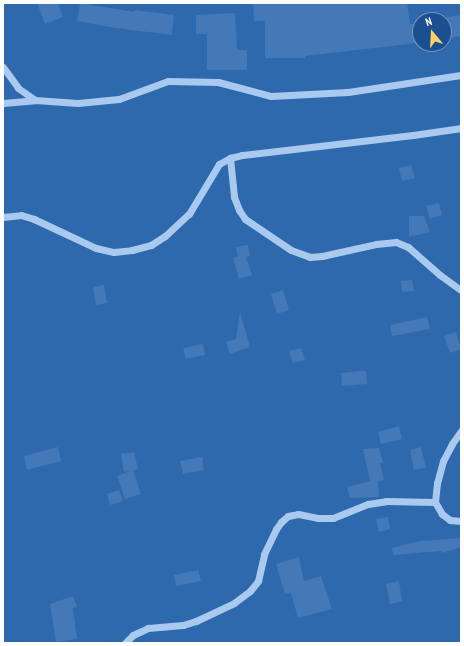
<!DOCTYPE html>
<style>
body{margin:0}
#map{position:relative;width:464px;height:646px;overflow:hidden;background:#1b4f8f;font-family:"PT Sans Narrow",sans-serif}
div>[style]{position:absolute}
[style*='--x']{left:calc(var(--x)*1px);top:calc(var(--y)*1px);width:calc(var(--w)*1px);rotate:calc(var(--a)*1deg)}
.green>*{inset:0;background:#2e69ad}
.building>*{inset:0;background:#4478b7}
.minor>*{height:7px;margin:-3.5px;padding:0 3.5px;transform-origin:3.5px;border-radius:3.5px;background:#a9c9ee}
span{translate:-50% -50%;white-space:nowrap;text-align:center;line-height:1.15;-webkit-text-stroke:3.5px #1b4f8f;paint-order:stroke}
.frame{position:absolute;inset:0;border:4px solid #fff;pointer-events:none}
.north{position:absolute;left:412px;top:12px;width:40px;height:40px;box-sizing:border-box;background:#1b4f8f;border:1px solid #7695bc;border-radius:50%;rotate:342deg;font-size:11px;font-weight:700;line-height:16px;text-align:center;color:#fff}
.north::after{content:'';display:block;margin:auto;width:14px;height:18px;background:#ffd166;clip-path:polygon(50% 0,100% 100%,50% 72%,0 100%)}
</style>
<div id="map">
<div class="green">
<div style="clip-path:polygon(evenodd,3px 3px,461px 3px,461px 643px,3px 643px,3px 3px,420px 20px,444px 20px,444px 44px,420px 44px,420px 20px)"></div>
</div>
<div class="building">
<div style="clip-path:polygon(37px 3px,58px 3px,63px 17px,45px 24px)"></div>
<div style="clip-path:polygon(80px 3px,134px 12px,135px 10px,174px 15px,172px 35px,116px 28px,77px 21px)"></div>
<div style="clip-path:polygon(253px 3px,407px 3px,410px 24px,414px 24px,417px 43px,305px 56px,305px 58px,265px 58px,265px 21px,254px 21px)"></div>
<div style="clip-path:polygon(235px 13px,237px 50px,247px 50px,247px 70px,207px 70px,207px 34px,196px 34px,196px 15px)"></div>
<div style="clip-path:polygon(461px 15px,461px 36px,444px 39px,444px 18px)"></div>
<div style="clip-path:polygon(411px 165px,415px 178px,402px 181px,399px 168px)"></div>
<div style="clip-path:polygon(439px 203px,442px 215px,430px 219px,426px 206px)"></div>
<div style="clip-path:polygon(409px 216px,424px 216px,430px 232px,409px 237px)"></div>
<div style="clip-path:polygon(248px 245px,250px 256px,246px 257px,252px 275px,239px 279px,233px 258px,238px 257px,236px 247px)"></div>
<div style="clip-path:polygon(412px 280px,414px 291px,402px 292px,401px 281px)"></div>
<div style="clip-path:polygon(104px 285px,107px 303px,96px 305px,93px 287px)"></div>
<div style="clip-path:polygon(283px 290px,289px 310px,277px 314px,271px 294px)"></div>
<div style="clip-path:polygon(240px 312px,250px 347px,230px 354px,226px 342px,236px 339px)"></div>
<div style="clip-path:polygon(427px 317px,430px 329px,392px 336px,390px 325px)"></div>
<div style="clip-path:polygon(456px 332px,461px 349px,450px 353px,444px 336px)"></div>
<div style="clip-path:polygon(203px 344px,205px 355px,186px 359px,183px 348px)"></div>
<div style="clip-path:polygon(301px 348px,305px 360px,293px 363px,289px 351px)"></div>
<div style="clip-path:polygon(361px 371px,366px 371px,367px 384px,342px 386px,341px 373px)"></div>
<div style="clip-path:polygon(399px 426px,402px 439px,381px 444px,378px 432px)"></div>
<div style="clip-path:polygon(58px 447px,61px 461px,27px 470px,24px 456px)"></div>
<div style="clip-path:polygon(421px 447px,426px 468px,414px 470px,410px 450px)"></div>
<div style="clip-path:polygon(379px 448px,383px 463px,380px 463px,384px 480px,378px 481px,379px 497px,350px 498px,347px 487px,370px 481px,363px 449px)"></div>
<div style="clip-path:polygon(134px 452px,138px 469px,124px 472px,121px 454px)"></div>
<div style="clip-path:polygon(202px 457px,204px 470px,183px 474px,180px 461px)"></div>
<div style="clip-path:polygon(133px 470px,141px 494px,125px 499px,117px 476px)"></div>
<div style="clip-path:polygon(119px 490px,123px 501px,110px 505px,107px 494px)"></div>
<div style="clip-path:polygon(388px 517px,390px 529px,379px 532px,376px 519px)"></div>
<div style="clip-path:polygon(461px 538px,461px 547px,442px 553px,441px 551px,393px 555px,392px 548px,420px 541px)"></div>
<div style="clip-path:polygon(299px 557px,304px 581px,321px 576px,332px 609px,298px 618px,291px 593px,285px 594px,276px 564px)"></div>
<div style="clip-path:polygon(198px 570px,201px 581px,176px 586px,174px 575px)"></div>
<div style="clip-path:polygon(399px 581px,402px 601px,390px 604px,386px 584px)"></div>
<div style="clip-path:polygon(73px 596px,77px 607px,73px 608px,77px 639px,56px 642px,50px 604px)"></div>
</div>
<div class="minor">
<div style="--x:3;--y:67;--w:26;--a:54"></div>
<div style="--x:18;--y:88;--w:21;--a:35"></div>
<div style="--x:3;--y:103;--w:32;--a:-5"></div>
<div style="--x:35;--y:100;--w:43;--a:4"></div>
<div style="--x:78;--y:103;--w:41;--a:-5.6"></div>
<div style="--x:119;--y:99;--w:52;--a:-20.2"></div>
<div style="--x:168;--y:81;--w:50;--a:1.1"></div>
<div style="--x:218;--y:82;--w:55;--a:14.8"></div>
<div style="--x:271;--y:96;--w:77;--a:-3"></div>
<div style="--x:348;--y:92;--w:114;--a:-8.6"></div>
<div style="--x:230;--y:158;--w:39;--a:84"></div>
<div style="--x:234;--y:197;--w:14;--a:69"></div>
<div style="--x:239;--y:210;--w:11;--a:56"></div>
<div style="--x:245;--y:219;--w:55;--a:34"></div>
<div style="--x:291;--y:250;--w:20;--a:20"></div>
<div style="--x:310;--y:257;--w:12;--a:-5"></div>
<div style="--x:322;--y:256;--w:55;--a:-12.5"></div>
<div style="--x:376;--y:244;--w:20;--a:-6"></div>
<div style="--x:396;--y:242;--w:13;--a:23"></div>
<div style="--x:408;--y:247;--w:43;--a:41.2"></div>
<div style="--x:440;--y:275;--w:26;--a:36"></div>
<div style="--x:3;--y:217;--w:18;--a:-6"></div>
<div style="--x:21;--y:215;--w:14;--a:17"></div>
<div style="--x:34;--y:219;--w:68;--a:25.1"></div>
<div style="--x:96;--y:248;--w:18;--a:13"></div>
<div style="--x:114;--y:252;--w:18;--a:-6"></div>
<div style="--x:132;--y:250;--w:20;--a:-15"></div>
<div style="--x:151;--y:245;--w:17;--a:-33"></div>
<div style="--x:165;--y:236;--w:33;--a:-43"></div>
<div style="--x:189;--y:214;--w:58;--a:-59"></div>
<div style="--x:219;--y:164;--w:13;--a:-29"></div>
<div style="--x:230;--y:158;--w:12;--a:-14"></div>
<div style="--x:242;--y:155;--w:172;--a:-6.7"></div>
<div style="--x:413;--y:135;--w:49;--a:-8.3"></div>
<div style="--x:461;--y:431;--w:16;--a:125"></div>
<div style="--x:452;--y:444;--w:19;--a:118"></div>
<div style="--x:443;--y:461;--w:23;--a:105"></div>
<div style="--x:437;--y:483;--w:19;--a:96"></div>
<div style="--x:435;--y:502;--w:14;--a:60"></div>
<div style="--x:442;--y:514;--w:10;--a:37"></div>
<div style="--x:450;--y:520;--w:11;--a:5"></div>
<div style="--x:125;--y:643;--w:11;--a:-45"></div>
<div style="--x:133;--y:635;--w:17;--a:-25"></div>
<div style="--x:148;--y:628;--w:35;--a:-5"></div>
<div style="--x:183;--y:625;--w:14;--a:-17"></div>
<div style="--x:196;--y:621;--w:42;--a:-25.3"></div>
<div style="--x:234;--y:603;--w:20;--a:-37"></div>
<div style="--x:250;--y:591;--w:13;--a:-51"></div>
<div style="--x:258;--y:581;--w:28;--a:-77"></div>
<div style="--x:264;--y:554;--w:28;--a:-64"></div>
<div style="--x:276;--y:529;--w:9;--a:-54"></div>
<div style="--x:281;--y:522;--w:9;--a:-41"></div>
<div style="--x:288;--y:516;--w:10;--a:-11"></div>
<div style="--x:298;--y:514;--w:20;--a:11"></div>
<div style="--x:318;--y:518;--w:15;--a:0"></div>
<div style="--x:333;--y:518;--w:38;--a:-22"></div>
<div style="--x:368;--y:504;--w:18;--a:-9"></div>
<div style="--x:386;--y:501;--w:49;--a:1.2"></div>
</div>
<div class="frame"></div>
<div class="north">N</div>
</div>
